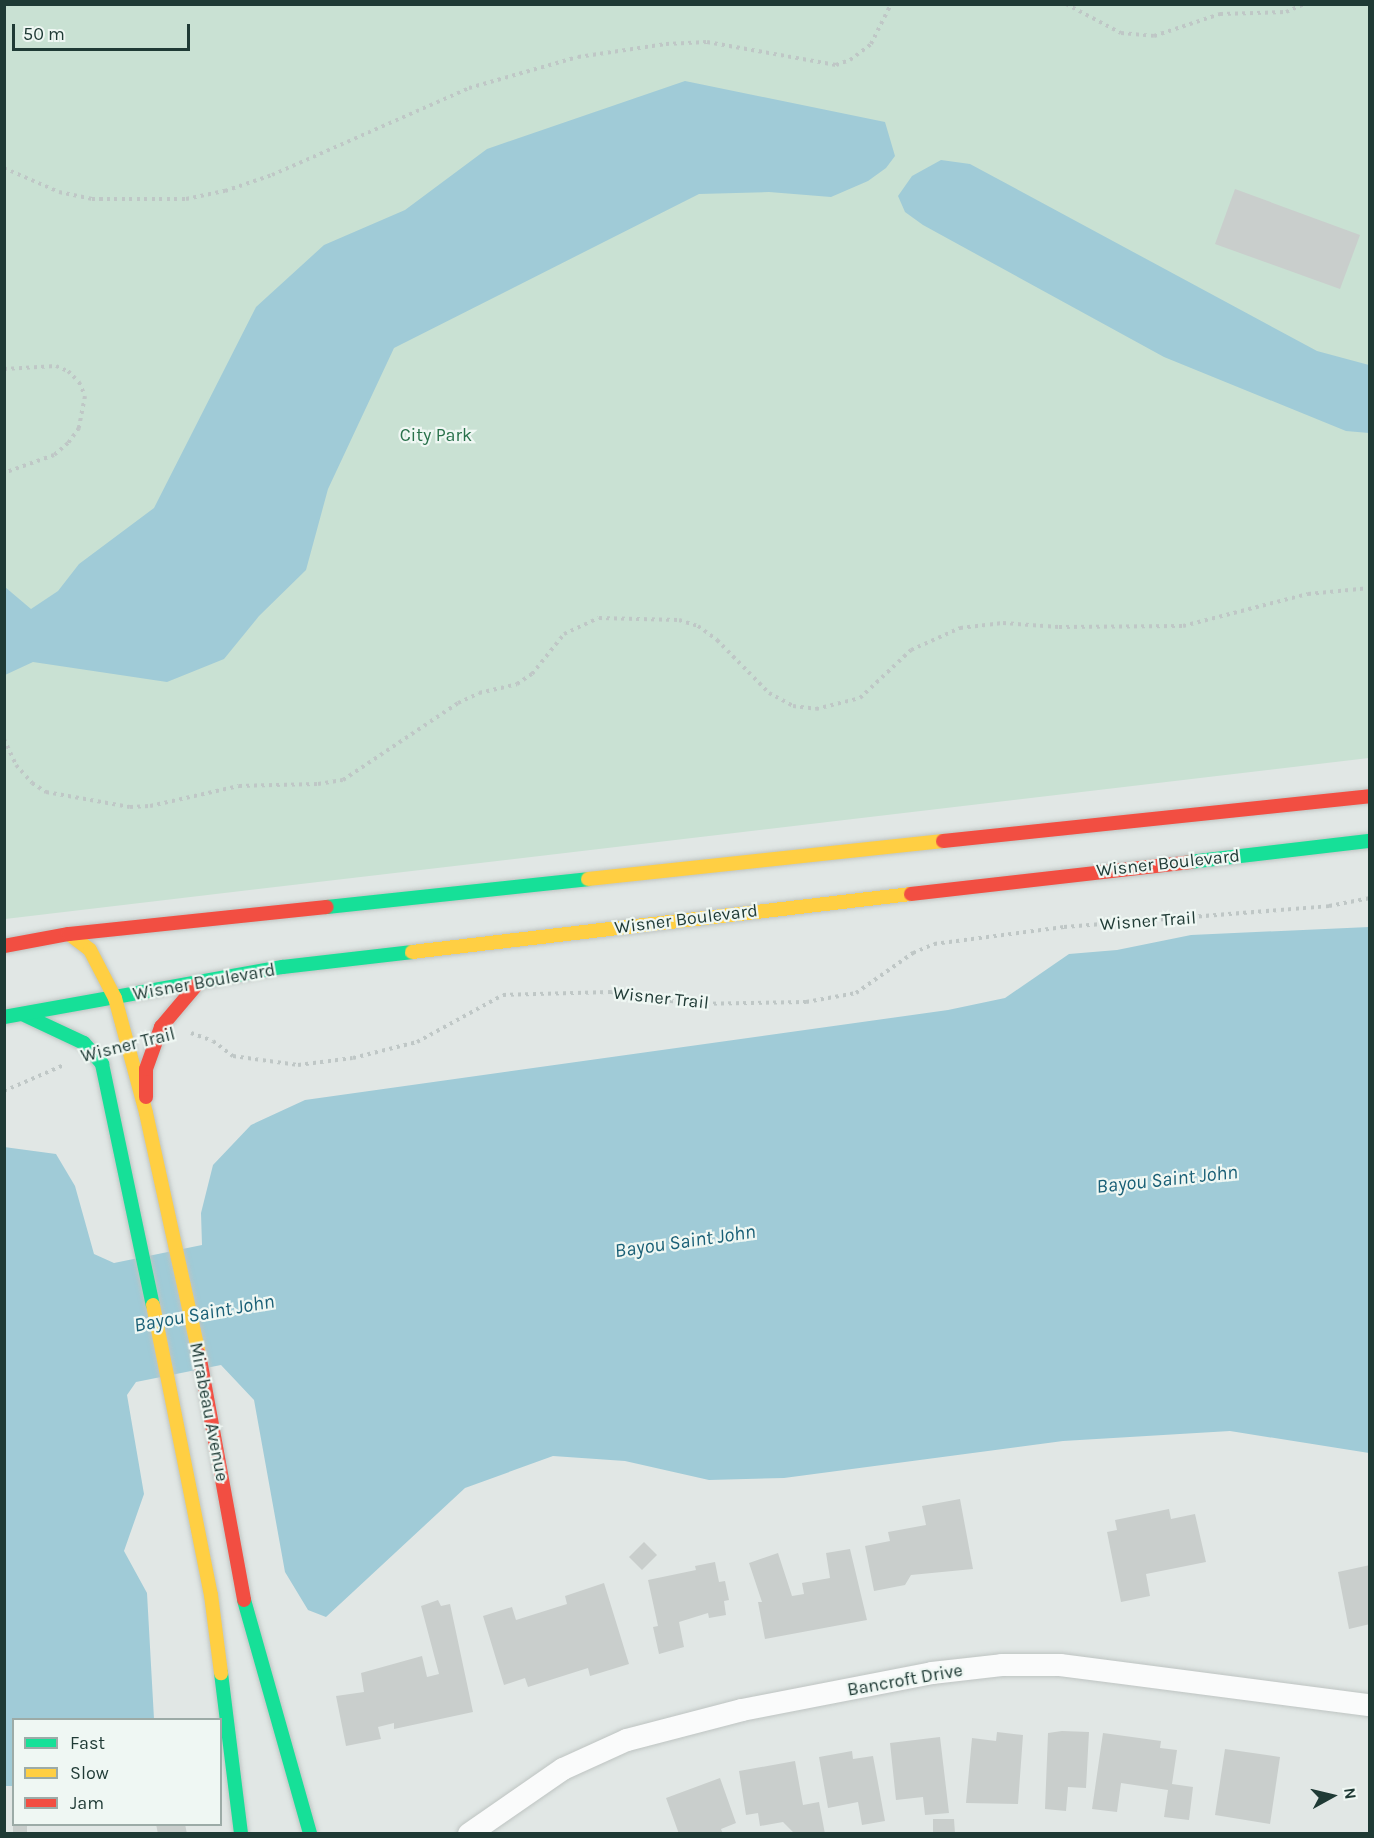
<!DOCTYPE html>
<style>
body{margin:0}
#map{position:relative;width:1374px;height:1838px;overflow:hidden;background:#e1e7e5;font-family:Karla,sans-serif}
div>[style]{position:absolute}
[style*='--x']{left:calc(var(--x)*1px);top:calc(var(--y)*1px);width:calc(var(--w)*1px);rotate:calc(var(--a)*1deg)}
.green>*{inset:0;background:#c9e1d3}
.water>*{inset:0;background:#a0cbd7}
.building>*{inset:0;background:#c9cecc}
.path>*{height:4px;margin-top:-2px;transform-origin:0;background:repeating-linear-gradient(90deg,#bfc7c6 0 3px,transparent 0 7.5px)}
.roads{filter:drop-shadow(0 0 2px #bec4c2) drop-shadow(0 0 2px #bec4c2)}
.street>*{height:22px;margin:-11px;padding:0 11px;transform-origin:11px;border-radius:11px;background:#fafbfb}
.fast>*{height:14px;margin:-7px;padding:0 7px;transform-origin:7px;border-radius:7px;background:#16e098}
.slow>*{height:14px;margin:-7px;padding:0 7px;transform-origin:7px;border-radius:7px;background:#ffcf43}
.jam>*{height:14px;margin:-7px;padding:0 7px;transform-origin:7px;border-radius:7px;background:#f24e42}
span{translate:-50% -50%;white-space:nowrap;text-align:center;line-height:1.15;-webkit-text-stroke:4.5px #eff7f3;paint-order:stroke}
.park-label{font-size:18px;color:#29714b}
.street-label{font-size:18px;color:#1f3a35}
.water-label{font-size:20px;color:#195f76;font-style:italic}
.frame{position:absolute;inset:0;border:6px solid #1f3a35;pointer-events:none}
.legend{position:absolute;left:12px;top:1718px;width:210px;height:108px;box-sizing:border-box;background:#eff7f3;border:2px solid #9caba7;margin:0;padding:8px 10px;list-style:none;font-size:18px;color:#1f3a35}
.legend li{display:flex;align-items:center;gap:12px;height:30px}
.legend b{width:30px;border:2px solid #9caba7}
.north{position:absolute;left:1302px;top:1766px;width:60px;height:60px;-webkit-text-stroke:4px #eff7f3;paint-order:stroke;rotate:82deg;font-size:16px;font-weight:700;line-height:24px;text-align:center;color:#1f3a35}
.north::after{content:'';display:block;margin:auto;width:21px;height:27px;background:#1f3a35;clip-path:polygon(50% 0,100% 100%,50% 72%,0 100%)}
.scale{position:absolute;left:12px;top:24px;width:178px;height:27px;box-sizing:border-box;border:3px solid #1f3a35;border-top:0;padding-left:8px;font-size:18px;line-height:21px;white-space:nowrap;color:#1f3a35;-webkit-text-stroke:4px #eff7f3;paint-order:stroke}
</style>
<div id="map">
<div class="green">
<div style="clip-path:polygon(4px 5px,1369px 5px,1369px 758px,5px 919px)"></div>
</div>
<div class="water">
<div style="clip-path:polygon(685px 81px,885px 122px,895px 156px,886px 168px,868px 181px,831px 197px,769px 192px,699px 194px,394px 348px,328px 489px,306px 570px,259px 616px,224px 659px,167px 682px,33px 662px,5px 675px,5px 587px,31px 609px,58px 591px,79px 564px,154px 508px,256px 307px,324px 245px,405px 210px,487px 149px)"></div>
<div style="clip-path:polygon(941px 160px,970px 164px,1317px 351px,1369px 365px,1369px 433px,1346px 431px,1164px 357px,923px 225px,905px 212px,898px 196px,912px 176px)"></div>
<div style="clip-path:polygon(1369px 927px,1369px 1453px,1230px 1431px,1063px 1441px,784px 1478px,709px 1480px,625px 1461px,553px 1456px,465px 1488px,326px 1617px,308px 1610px,285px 1572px,254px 1400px,221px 1365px,136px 1382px,127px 1395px,144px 1494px,124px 1551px,147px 1593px,154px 1719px,14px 1720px,13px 1786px,5px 1786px,4px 1147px,56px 1154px,75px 1186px,94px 1254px,114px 1263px,202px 1245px,201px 1213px,213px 1165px,251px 1125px,305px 1100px,948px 1010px,1005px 998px,1069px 954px,1117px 950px,1191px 935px)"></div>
</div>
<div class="building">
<div style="clip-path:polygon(1235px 189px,1360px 235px,1340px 289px,1215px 244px)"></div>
<div style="clip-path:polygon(960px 1499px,973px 1569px,911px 1575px,905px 1585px,874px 1591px,865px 1546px,890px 1541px,888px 1532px,926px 1525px,922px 1506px)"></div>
<div style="clip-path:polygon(1169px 1509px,1171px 1519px,1195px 1514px,1206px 1562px,1146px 1574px,1150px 1596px,1121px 1602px,1107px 1532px,1117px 1530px,1115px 1520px)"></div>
<div style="clip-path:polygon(644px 1542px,657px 1555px,642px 1570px,629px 1557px)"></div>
<div style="clip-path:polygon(850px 1549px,867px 1620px,765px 1639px,758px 1602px,762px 1602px,749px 1563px,778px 1553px,792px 1596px,804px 1594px,802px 1583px,830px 1578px,826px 1553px)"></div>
<div style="clip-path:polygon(715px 1562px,719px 1582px,725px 1581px,729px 1600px,724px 1601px,726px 1615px,709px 1618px,708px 1613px,679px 1622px,684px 1647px,659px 1654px,653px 1627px,658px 1626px,648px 1580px,696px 1570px,695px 1566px)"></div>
<div style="clip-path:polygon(1370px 1565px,1370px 1624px,1349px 1629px,1338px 1572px)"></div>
<div style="clip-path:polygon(604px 1583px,629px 1664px,590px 1676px,588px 1668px,528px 1687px,525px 1678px,504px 1685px,483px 1616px,512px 1607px,516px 1620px,567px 1604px,565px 1596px)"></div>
<div style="clip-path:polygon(438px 1600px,441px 1606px,450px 1604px,473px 1712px,394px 1729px,394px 1723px,378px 1727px,381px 1739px,346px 1746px,336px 1696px,364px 1692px,361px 1673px,422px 1656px,427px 1677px,439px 1674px,421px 1606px)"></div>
<div style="clip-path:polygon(1062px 1731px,1089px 1732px,1086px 1788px,1068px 1787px,1066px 1811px,1045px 1809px,1048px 1733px)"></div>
<div style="clip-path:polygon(997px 1732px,1023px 1735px,1018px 1804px,966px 1803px,972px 1738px,996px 1741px)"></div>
<div style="clip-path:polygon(1103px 1733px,1161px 1741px,1160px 1748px,1177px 1750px,1172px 1784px,1193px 1787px,1189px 1820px,1164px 1817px,1168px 1790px,1121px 1783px,1117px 1812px,1092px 1809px)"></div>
<div style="clip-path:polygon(940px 1737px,949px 1813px,925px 1815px,923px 1797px,896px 1800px,890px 1743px)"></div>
<div style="clip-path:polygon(1225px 1749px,1280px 1757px,1270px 1824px,1215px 1815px)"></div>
<div style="clip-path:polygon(852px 1751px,853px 1759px,873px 1756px,885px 1821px,862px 1825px,858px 1802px,828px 1808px,819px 1757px)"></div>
<div style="clip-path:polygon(795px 1761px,803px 1805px,819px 1802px,825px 1834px,795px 1834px,783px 1822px,760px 1826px,758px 1813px,746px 1815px,739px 1771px)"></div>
<div style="clip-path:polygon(720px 1778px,736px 1823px,721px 1829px,723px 1834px,679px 1834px,666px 1798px)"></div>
<div style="clip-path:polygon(933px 1819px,954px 1819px,955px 1834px,933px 1834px)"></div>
<div style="clip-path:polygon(13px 1824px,27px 1824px,27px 1834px,13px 1834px)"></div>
<div style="clip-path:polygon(156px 1824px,185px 1824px,187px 1834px,158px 1834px)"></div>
</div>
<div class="path">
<div style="--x:1066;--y:4;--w:62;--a:27.8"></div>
<div style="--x:1121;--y:33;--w:33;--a:5"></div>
<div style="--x:1154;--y:36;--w:70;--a:-18.4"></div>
<div style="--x:1220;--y:14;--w:66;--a:-1.7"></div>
<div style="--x:1286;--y:12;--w:20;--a:-24"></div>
<div style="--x:4;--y:168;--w:60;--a:23.6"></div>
<div style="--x:59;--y:192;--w:34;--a:12"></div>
<div style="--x:92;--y:199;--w:94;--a:0"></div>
<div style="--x:186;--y:199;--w:40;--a:-12"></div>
<div style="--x:225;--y:191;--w:50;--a:-18.8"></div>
<div style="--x:272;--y:175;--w:215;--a:-23.8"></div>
<div style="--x:469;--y:88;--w:113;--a:-15.9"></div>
<div style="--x:578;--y:57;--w:89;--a:-8.4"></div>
<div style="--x:666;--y:44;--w:41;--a:-2.8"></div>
<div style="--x:707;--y:42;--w:131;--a:10.1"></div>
<div style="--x:836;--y:65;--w:15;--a:-20"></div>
<div style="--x:850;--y:60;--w:26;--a:-37"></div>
<div style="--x:871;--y:44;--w:45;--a:-63.4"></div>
<div style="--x:4;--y:369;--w:52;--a:-3.3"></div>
<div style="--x:56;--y:366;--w:13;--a:23"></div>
<div style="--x:68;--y:371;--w:16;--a:45"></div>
<div style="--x:79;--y:382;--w:15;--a:67"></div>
<div style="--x:85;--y:396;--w:33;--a:101"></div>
<div style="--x:79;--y:428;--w:19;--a:126"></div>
<div style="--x:68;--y:443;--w:18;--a:139"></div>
<div style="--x:54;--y:455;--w:53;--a:160.2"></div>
<div style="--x:4;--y:739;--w:29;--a:65"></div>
<div style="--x:16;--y:765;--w:24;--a:48"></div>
<div style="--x:32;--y:783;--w:17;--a:33"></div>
<div style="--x:46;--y:792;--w:85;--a:10.1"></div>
<div style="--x:130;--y:807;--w:20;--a:-3"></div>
<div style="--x:150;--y:806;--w:91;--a:-12.7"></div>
<div style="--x:239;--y:786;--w:79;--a:-1.5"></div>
<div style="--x:318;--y:784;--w:25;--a:-9"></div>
<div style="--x:343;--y:780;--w:138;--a:-33.8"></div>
<div style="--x:458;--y:703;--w:23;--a:-25"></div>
<div style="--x:479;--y:693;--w:39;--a:-13"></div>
<div style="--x:517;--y:684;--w:18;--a:-34"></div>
<div style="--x:532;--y:674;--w:51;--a:-51.3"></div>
<div style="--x:564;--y:634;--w:38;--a:-25"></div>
<div style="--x:599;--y:618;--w:80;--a:1.4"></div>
<div style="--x:679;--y:620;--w:20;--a:18"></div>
<div style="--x:698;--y:626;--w:24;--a:36"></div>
<div style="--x:717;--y:640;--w:74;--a:45.5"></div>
<div style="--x:769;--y:693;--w:27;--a:28"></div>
<div style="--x:793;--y:706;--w:23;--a:7"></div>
<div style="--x:816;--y:709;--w:45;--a:-14"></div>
<div style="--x:860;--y:698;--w:70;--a:-43.3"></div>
<div style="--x:911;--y:650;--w:54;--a:-24.2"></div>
<div style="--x:960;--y:628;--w:43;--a:-6.6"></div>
<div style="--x:1003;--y:623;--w:56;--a:4.1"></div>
<div style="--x:1059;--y:627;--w:124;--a:-0.5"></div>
<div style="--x:1183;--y:626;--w:129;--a:-14.4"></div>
<div style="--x:1308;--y:594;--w:62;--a:-5.5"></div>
<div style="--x:191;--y:1033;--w:23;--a:20"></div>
<div style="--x:213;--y:1041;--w:25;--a:37"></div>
<div style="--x:233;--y:1056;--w:66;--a:7.9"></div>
<div style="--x:298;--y:1065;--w:55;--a:-7.3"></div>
<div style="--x:353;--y:1058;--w:66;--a:-14"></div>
<div style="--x:417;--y:1042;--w:98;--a:-28.7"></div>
<div style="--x:503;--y:995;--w:108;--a:-1.6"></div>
<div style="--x:611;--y:992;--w:81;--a:8.5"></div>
<div style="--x:691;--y:1004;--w:115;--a:-1"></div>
<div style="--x:806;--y:1002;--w:51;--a:-10.2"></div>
<div style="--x:856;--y:993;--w:70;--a:-35.1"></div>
<div style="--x:913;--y:953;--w:23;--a:-23"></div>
<div style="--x:934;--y:944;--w:131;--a:-7.5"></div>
<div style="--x:1064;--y:927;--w:266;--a:-4.5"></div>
<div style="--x:1329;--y:906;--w:42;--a:-11"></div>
<div style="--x:4;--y:1091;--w:65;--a:-23.4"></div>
</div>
<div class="roads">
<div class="street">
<div style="--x:469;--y:1834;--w:114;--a:-34.7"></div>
<div style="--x:563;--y:1769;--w:70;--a:-24.4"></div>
<div style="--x:627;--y:1740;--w:119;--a:-14.6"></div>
<div style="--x:742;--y:1710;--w:194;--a:-11"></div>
<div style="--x:932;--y:1673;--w:70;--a:-6.5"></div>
<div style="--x:1002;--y:1665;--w:58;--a:0"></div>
<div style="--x:1060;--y:1665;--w:313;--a:7.4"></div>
</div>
<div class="fast">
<div style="--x:1190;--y:862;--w:181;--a:-6.7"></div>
<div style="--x:327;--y:907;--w:262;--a:-6.1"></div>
<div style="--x:22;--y:1014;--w:68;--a:25.1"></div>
<div style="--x:84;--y:1043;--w:28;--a:49"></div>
<div style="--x:102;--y:1064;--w:246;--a:78.1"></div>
<div style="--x:4;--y:1017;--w:283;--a:-10.2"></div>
<div style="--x:283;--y:967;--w:130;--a:-6.6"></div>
<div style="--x:244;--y:1600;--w:243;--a:74.2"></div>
<div style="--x:221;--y:1673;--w:162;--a:82.9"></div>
</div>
<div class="slow">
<div style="--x:588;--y:879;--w:357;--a:-6.1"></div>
<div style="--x:69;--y:934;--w:26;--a:37"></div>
<div style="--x:90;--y:950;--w:54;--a:62.5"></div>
<div style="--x:115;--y:998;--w:119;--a:74.9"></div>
<div style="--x:146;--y:1113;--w:247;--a:77.6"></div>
<div style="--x:412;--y:952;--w:502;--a:-6.63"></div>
<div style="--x:153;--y:1305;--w:296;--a:78.7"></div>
<div style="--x:211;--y:1595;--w:79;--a:82.7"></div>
</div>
<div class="jam">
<div style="--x:943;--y:841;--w:429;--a:-6"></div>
<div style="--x:911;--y:894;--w:281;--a:-6.5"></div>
<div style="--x:4;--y:946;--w:66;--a:-10.5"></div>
<div style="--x:69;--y:934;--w:259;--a:-6"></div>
<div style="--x:146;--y:1097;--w:28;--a:-90"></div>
<div style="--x:146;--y:1069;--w:45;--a:-70.3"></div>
<div style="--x:161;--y:1027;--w:57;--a:-49.9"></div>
<div style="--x:199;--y:1354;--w:250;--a:79.6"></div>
</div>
</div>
<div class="park-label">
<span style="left:436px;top:435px">City Park</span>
</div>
<div class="street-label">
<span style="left:1168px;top:863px;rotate:-6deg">Wisner Boulevard</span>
<span style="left:686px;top:919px;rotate:-7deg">Wisner Boulevard</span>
<span style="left:1148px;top:921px;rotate:-4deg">Wisner Trail</span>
<span style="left:204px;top:982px;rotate:-10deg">Wisner Boulevard</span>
<span style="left:661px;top:998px;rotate:6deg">Wisner Trail</span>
<span style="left:128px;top:1045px;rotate:-14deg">Wisner Trail</span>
<span style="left:209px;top:1412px;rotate:79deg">Mirabeau Avenue</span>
<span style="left:905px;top:1680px;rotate:-10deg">Bancroft Drive</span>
</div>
<div class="water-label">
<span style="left:1167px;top:1179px;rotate:-6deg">Bayou Saint John</span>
<span style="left:685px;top:1241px;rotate:-8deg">Bayou Saint John</span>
<span style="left:204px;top:1313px;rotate:-10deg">Bayou Saint John</span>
</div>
<div class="frame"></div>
<ul class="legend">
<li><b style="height:8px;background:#16e098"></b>Fast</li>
<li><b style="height:8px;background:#ffcf43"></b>Slow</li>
<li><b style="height:8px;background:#f24e42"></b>Jam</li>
</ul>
<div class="north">N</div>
<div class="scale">50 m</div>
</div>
